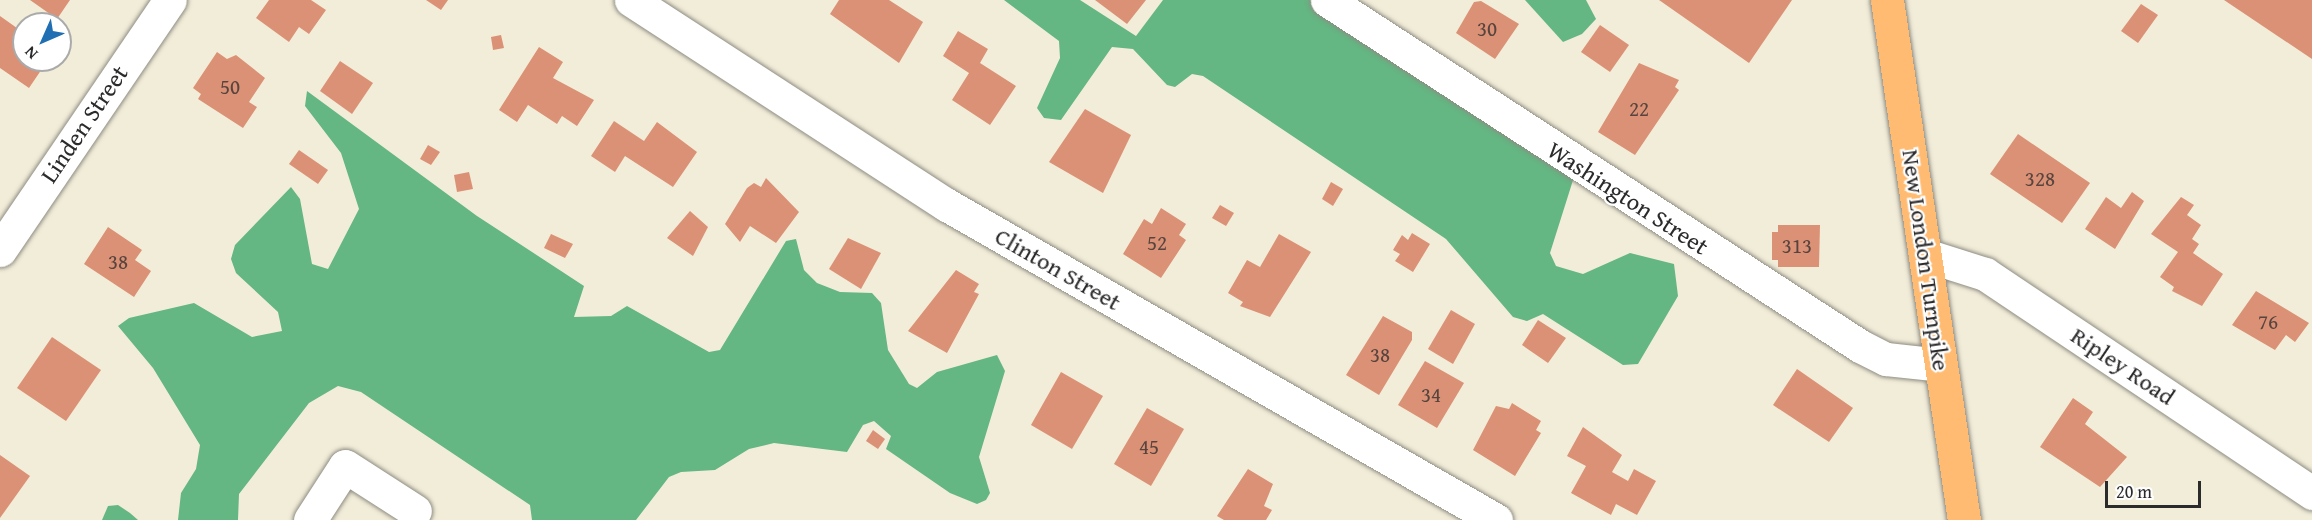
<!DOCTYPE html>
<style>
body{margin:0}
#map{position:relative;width:2312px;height:520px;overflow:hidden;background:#f2edd9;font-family:"Gentium Book Plus",serif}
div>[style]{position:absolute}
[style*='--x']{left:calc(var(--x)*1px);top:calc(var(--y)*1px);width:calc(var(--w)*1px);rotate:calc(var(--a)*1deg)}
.forest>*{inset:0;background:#64b682}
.building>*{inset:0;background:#db9175}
.roads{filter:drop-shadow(0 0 2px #8e8c82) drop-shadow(0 0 2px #8e8c82)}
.minor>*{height:33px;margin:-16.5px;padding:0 16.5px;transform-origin:16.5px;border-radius:16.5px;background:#fff}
.major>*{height:33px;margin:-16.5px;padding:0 16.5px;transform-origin:16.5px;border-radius:16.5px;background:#ffbb71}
span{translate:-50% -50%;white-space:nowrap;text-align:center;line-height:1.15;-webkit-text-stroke:4.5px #fff;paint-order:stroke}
.number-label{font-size:21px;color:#57443e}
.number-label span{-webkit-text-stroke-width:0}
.street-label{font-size:24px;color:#2b2b2b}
.north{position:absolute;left:12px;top:12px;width:60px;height:60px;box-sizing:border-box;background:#fff;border:2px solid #aaa;border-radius:50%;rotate:225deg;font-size:16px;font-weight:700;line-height:24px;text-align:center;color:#2b2b2b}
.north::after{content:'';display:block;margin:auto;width:21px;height:27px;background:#1f6fb2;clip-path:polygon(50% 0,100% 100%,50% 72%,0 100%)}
.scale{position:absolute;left:2105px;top:481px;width:96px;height:27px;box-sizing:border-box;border:3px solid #2b2b2b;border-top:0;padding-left:8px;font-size:18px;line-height:21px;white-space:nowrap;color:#2b2b2b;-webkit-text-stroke:4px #fff;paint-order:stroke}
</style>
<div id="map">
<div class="forest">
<div style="clip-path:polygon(1004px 0,1080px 0,1136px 36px,1163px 0,1310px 0,1574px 177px,1550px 253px,1556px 266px,1583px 274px,1630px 253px,1674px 264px,1678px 296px,1638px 364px,1623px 365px,1543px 314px,1527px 321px,1513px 317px,1446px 239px,1203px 76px,1192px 74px,1175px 87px,1167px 85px,1133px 49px,1112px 47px,1061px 120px,1044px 118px,1037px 108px,1060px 58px,1059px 41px)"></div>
<div style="clip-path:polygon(1525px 0,1586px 0,1596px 19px,1582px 34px,1563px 42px)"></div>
<div style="clip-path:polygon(307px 91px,477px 216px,584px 286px,574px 317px,611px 316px,627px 306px,709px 352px,720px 350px,786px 241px,796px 239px,804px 270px,817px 283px,840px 292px,872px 293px,881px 303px,888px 350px,909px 384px,917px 388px,937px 372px,997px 355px,1005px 371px,979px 457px,990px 493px,986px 500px,977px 504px,950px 493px,886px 449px,891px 436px,874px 421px,863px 425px,847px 452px,774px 443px,749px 449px,715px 470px,681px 472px,669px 477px,636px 520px,532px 520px,530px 505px,361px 392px,338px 386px,309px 403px,239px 494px,238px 520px,178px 520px,181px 493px,196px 469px,200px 445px,153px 368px,118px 326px,129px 318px,194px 303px,252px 337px,282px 331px,278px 312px,236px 273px,231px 259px,235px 245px,291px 187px,300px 199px,312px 264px,328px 269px,359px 209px,341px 153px,305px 106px)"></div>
<div style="clip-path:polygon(118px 505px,130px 513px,138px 520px,102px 520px,108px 506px)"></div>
</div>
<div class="building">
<div style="clip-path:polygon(30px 0,70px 0,57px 19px)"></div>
<div style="clip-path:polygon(269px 0,311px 0,326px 10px,309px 34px,299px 27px,289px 42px,256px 18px)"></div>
<div style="clip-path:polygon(426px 0,448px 0,441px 10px)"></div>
<div style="clip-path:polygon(839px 0,889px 0,923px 22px,899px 63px,830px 14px)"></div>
<div style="clip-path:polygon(1095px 0,1146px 0,1127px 24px)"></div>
<div style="clip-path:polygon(1659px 0,1792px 0,1749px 63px)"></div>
<div style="clip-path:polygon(2224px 0,2312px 0,2312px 59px)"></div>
<div style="clip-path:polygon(1481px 1px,1519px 24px,1495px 59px,1456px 33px,1474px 2px)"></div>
<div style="clip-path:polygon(2141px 4px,2158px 15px,2138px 43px,2121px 31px)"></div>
<div style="clip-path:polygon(0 16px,24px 33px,24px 60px,48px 60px,29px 88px,0 68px)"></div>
<div style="clip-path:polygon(1600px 25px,1629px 45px,1610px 72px,1581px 52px)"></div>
<div style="clip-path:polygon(958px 31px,988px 49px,980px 63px,1016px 86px,990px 125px,952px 100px,969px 73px,943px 56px)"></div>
<div style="clip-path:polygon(501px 35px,504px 48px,493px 50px,491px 37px)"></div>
<div style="clip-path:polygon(539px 47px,563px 62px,553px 78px,594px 100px,577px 126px,562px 116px,557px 124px,528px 105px,517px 122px,499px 110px)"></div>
<div style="clip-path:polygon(217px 52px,227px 59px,236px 55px,265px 78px,249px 102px,257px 107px,243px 128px,198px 99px,201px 94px,193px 88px)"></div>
<div style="clip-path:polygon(340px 61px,373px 83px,352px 114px,320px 91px)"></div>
<div style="clip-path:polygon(1639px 63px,1679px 80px,1675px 87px,1679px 90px,1635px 155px,1598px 132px)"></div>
<div style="clip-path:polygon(1085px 109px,1131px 135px,1103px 193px,1049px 162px)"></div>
<div style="clip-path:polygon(614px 121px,644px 141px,657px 122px,697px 152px,673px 187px,625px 156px,615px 172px,591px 156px)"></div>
<div style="clip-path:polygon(2018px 134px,2090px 183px,2062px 223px,1990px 174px)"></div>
<div style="clip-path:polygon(428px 145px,440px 152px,431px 165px,420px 159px)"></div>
<div style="clip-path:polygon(299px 150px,328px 170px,318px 184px,289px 164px)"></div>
<div style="clip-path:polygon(469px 172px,473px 189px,457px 192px,454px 175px)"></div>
<div style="clip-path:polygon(766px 178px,799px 212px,776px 243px,750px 226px,740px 242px,725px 224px,747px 188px,754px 183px,761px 187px)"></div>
<div style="clip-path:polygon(1331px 182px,1343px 189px,1333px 206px,1322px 199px)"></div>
<div style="clip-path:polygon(2132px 192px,2144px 201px,2115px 249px,2085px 229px,2106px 197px,2121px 208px)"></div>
<div style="clip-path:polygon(2181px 197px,2194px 205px,2187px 215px,2201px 225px,2192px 239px,2199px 244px,2193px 253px,2223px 274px,2202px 306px,2172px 291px,2174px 287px,2160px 277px,2178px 252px,2151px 234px)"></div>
<div style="clip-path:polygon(1220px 205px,1234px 213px,1226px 226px,1212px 218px)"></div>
<div style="clip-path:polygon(1161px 208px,1186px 224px,1179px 235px,1186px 240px,1161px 278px,1123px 254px,1144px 219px,1152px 224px)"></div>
<div style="clip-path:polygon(690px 211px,708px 227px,693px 256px,667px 238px)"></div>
<div style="clip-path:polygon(1778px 225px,1820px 225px,1819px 267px,1778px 267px,1778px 260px,1772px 260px,1772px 232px,1778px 232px)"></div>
<div style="clip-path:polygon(108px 227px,142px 250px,135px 260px,151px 271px,134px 297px,84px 264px)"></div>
<div style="clip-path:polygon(1412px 233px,1430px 244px,1413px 272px,1395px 261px,1400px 254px,1393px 250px,1402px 235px,1408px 240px)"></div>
<div style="clip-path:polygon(551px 234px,573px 244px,565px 258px,544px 248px)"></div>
<div style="clip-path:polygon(1279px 234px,1311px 252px,1270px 317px,1240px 306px,1243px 302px,1228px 293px,1247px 260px,1260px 267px)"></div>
<div style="clip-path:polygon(848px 238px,881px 253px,861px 289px,829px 269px)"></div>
<div style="clip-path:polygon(956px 270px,979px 284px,974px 292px,979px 294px,947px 353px,908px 331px)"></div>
<div style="clip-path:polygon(2256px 291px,2309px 323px,2295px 342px,2286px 335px,2275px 350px,2232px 325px)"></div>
<div style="clip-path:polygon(1451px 310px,1475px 324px,1453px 364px,1428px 349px)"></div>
<div style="clip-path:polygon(1383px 316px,1412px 332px,1412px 340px,1379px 395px,1346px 375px)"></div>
<div style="clip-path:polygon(1538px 320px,1566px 338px,1548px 363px,1522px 345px)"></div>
<div style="clip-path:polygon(52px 337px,101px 370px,66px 421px,17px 388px)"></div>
<div style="clip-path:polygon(1425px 361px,1464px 383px,1437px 428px,1398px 405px)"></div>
<div style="clip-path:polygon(1797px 369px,1853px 408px,1829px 442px,1773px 405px)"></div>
<div style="clip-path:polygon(1061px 372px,1103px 396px,1072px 449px,1031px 425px)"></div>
<div style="clip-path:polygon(2073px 398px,2093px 412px,2085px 424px,2127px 457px,2100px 487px,2040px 447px)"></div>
<div style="clip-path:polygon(1512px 403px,1541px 421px,1536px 430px,1541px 433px,1515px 476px,1473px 450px,1496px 406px,1509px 409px)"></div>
<div style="clip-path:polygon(1147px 408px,1184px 429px,1151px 486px,1114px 464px)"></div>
<div style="clip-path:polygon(1583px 427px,1622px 455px,1612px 472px,1628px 481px,1634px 469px,1656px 481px,1637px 515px,1616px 504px,1611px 515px,1571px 493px,1586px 466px,1567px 456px)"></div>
<div style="clip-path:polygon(873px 430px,885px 439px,878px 449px,866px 441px)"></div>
<div style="clip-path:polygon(0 455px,30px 476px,0 518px)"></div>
<div style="clip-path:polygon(1248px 469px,1273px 484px,1264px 506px,1272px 510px,1266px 520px,1224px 520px,1217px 516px)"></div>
</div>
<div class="roads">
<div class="minor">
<div style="--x:631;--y:0;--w:377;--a:33"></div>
<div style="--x:947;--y:205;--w:633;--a:29.85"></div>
<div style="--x:1327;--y:0;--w:635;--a:32.99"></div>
<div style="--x:1860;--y:346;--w:29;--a:27"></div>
<div style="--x:1886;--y:359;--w:55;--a:6.2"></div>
<div style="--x:0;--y:250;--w:302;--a:-55.8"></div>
<div style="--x:1925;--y:255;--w:63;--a:17.6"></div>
<div style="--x:1985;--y:274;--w:394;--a:33.8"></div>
<div style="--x:310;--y:520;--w:64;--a:-57.1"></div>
<div style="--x:345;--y:466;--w:83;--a:32.7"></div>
</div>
<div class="major">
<div style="--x:1887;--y:0;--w:526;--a:81.58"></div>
</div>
</div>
<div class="number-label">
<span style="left:1487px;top:29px">30</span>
<span style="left:230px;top:87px">50</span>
<span style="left:1639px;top:109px">22</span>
<span style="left:2040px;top:179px">328</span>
<span style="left:1157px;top:243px">52</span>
<span style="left:1797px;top:246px">313</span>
<span style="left:118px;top:262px">38</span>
<span style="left:2268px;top:322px">76</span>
<span style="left:1380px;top:355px">38</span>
<span style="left:1431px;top:395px">34</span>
<span style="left:1149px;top:447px">45</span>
</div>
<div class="street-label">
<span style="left:84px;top:124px;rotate:-56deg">Linden Street</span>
<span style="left:1628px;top:198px;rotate:33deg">Washington Street</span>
<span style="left:1926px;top:260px;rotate:82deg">New London Turnpike</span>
<span style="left:1058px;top:269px;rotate:30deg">Clinton Street</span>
<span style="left:2123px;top:366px;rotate:34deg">Ripley Road</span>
</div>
<div class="north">N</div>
<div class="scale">20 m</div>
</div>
